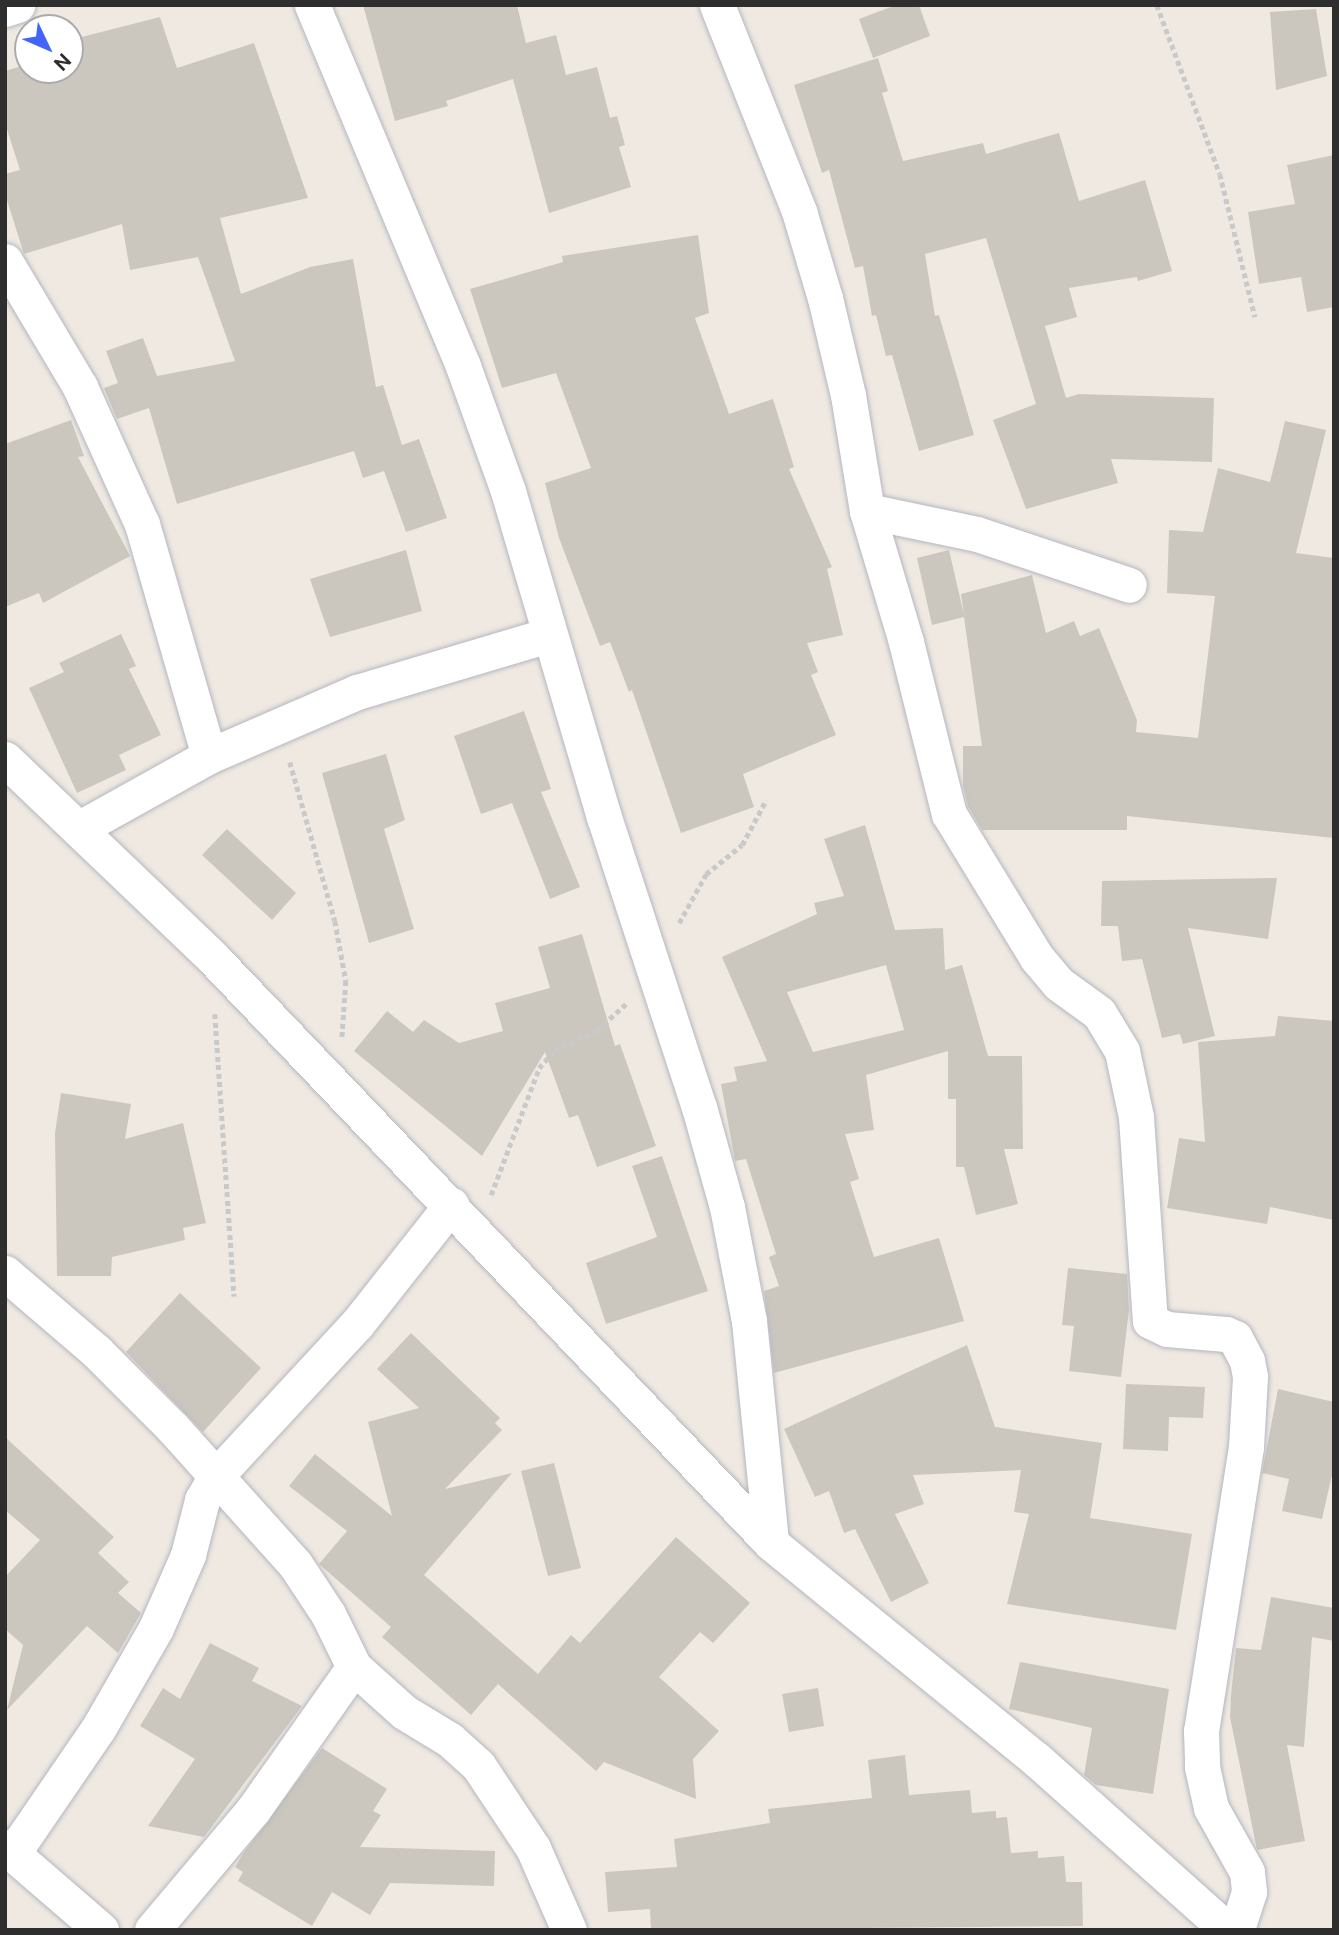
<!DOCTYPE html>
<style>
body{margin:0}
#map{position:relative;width:1339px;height:1935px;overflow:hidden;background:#efe9e1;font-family:"Public Sans",sans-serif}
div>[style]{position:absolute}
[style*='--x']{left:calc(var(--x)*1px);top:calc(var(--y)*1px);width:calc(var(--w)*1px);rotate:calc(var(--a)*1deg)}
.building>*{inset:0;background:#cbc7bf}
.path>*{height:4.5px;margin-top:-2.25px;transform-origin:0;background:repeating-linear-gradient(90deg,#c9c9c9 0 5px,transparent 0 8.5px)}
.roads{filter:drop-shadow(0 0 2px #b4b7c1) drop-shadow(0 0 2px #b4b7c1)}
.minor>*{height:35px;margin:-17.5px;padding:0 17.5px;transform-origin:17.5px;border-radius:17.5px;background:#fff}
span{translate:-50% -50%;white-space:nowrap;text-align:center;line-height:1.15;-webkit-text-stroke:7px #fff;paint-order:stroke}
.frame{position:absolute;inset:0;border:7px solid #2e2e2e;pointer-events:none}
.north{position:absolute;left:14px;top:14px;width:70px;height:70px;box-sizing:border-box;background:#fff;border:2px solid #ababab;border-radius:50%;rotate:134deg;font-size:19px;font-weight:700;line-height:28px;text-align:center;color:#2e2e2e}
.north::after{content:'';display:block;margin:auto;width:24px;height:32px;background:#4264fb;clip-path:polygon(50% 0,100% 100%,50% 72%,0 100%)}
</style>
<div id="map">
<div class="building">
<div style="clip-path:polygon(363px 5px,517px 5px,526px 43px,556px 35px,566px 75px,597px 67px,610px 118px,617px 116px,625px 145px,619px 147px,631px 187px,549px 213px,513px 79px,446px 101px,448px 106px,395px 121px)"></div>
<div style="clip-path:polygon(896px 5px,919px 5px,930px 36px,873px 58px,859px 19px)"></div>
<div style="clip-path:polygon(1316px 9px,1327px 76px,1276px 90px,1270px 12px)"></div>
<div style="clip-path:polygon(160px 17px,177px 68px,254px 43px,308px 198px,220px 218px,241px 294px,310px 267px,353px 259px,376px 387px,383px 385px,402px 445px,419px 439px,447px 518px,406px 532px,384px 471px,363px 478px,354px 451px,177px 504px,149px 408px,117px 419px,104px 388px,118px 383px,106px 351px,143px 338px,157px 376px,235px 361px,198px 257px,130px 270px,122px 224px,24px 254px,5px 194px,5px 174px,20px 170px,5px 123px,5px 71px,28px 64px,28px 70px,70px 70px,70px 40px)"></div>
<div style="clip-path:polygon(878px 58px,888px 91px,882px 93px,903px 161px,983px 143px,986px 154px,1059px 133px,1079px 201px,1145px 180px,1172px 271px,1138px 281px,1137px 277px,1069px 288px,1077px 317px,1045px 326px,1066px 398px,1079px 394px,1214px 398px,1212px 462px,1111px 459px,1118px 483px,1026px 509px,993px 420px,1036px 404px,986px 238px,925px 254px,935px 316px,939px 315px,974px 435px,919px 451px,892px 355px,886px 356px,876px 315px,872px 316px,863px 266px,855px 268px,829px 170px,822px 173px,794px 85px)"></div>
<div style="clip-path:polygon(1334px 155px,1334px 307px,1307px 312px,1301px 277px,1259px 284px,1248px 212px,1295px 204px,1287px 165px)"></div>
<div style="clip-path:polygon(698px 235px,709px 313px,695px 318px,729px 414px,773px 399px,794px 467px,789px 469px,832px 567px,827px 569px,843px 635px,807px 643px,818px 672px,811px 675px,836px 735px,743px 774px,754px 807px,681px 833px,632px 690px,629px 692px,610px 642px,600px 646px,559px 538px,545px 483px,591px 468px,556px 373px,502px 388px,470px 289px,563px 262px,562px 256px)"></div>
<div style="clip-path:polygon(71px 420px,84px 456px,78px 457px,130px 556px,43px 603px,39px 593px,5px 607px,5px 444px)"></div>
<div style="clip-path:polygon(1285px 421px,1326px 430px,1296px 553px,1334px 558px,1334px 838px,1127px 816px,1127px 830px,982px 830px,968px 806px,963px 786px,963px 746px,982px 746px,964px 617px,932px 625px,917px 558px,949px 550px,964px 615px,961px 594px,1032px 575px,1046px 633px,1074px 621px,1080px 636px,1099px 628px,1137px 720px,1136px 732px,1198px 738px,1215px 596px,1167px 593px,1169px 530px,1203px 532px,1218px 468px,1270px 482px)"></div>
<div style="clip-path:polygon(406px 550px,422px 611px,330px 637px,310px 579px)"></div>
<div style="clip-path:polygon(121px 634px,136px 666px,129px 669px,161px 735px,119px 755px,126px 770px,77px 793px,29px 688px,64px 672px,59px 663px)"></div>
<div style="clip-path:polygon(524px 711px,551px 789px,541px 792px,580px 887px,550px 899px,512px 803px,481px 814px,454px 736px)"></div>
<div style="clip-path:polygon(386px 754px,405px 820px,384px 829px,414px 929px,369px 943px,322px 773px)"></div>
<div style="clip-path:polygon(evenodd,865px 825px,895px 930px,943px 928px,945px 970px,962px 965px,988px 1056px,1022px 1056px,1023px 1149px,1004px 1149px,1018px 1204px,976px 1215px,964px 1167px,956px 1167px,956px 1099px,948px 1099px,948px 1051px,866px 1075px,874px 1130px,845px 1134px,859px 1179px,850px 1182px,874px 1257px,939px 1238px,964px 1321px,774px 1373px,764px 1291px,779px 1286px,769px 1257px,776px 1254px,746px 1159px,735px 1161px,721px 1084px,737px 1081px,734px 1067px,767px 1061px,722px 957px,817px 914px,814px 903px,844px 896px,824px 839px,865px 825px,886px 965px,904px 1030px,813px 1052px,787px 992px,886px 965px)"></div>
<div style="clip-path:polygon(227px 829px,296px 893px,272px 920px,202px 855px)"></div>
<div style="clip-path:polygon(1277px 878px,1268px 939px,1188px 928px,1215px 1036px,1183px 1044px,1180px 1034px,1162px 1038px,1142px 959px,1122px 961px,1118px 926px,1101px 926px,1102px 881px)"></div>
<div style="clip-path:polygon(582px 934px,615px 1046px,620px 1044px,656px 1146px,597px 1167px,578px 1115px,569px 1118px,545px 1052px,482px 1156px,354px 1051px,387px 1011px,413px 1032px,424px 1020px,459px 1043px,503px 1031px,495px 1003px,550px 988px,538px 947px)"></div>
<div style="clip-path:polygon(1278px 1016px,1334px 1021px,1334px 1220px,1270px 1207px,1267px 1224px,1167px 1208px,1179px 1138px,1205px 1142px,1198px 1042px,1275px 1036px)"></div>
<div style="clip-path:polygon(61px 1093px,131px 1104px,125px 1139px,183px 1123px,206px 1223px,183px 1228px,185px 1240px,112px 1257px,111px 1276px,57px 1276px,55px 1133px)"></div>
<div style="clip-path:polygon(662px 1156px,708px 1291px,606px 1324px,586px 1263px,657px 1237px,632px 1166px)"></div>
<div style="clip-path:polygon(1068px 1268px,1127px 1274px,1129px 1310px,1121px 1377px,1069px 1371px,1074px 1326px,1062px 1325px)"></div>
<div style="clip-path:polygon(180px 1293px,261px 1368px,203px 1432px,126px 1352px)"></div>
<div style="clip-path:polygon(411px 1333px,500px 1418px,495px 1423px,502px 1430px,445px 1489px,512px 1473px,424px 1575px,538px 1674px,571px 1635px,580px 1643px,676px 1537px,750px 1603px,713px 1643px,700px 1632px,659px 1677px,719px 1731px,693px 1759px,696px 1799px,604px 1762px,596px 1771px,498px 1684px,471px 1715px,382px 1637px,391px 1627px,319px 1564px,347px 1531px,289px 1486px,315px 1454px,392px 1516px,368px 1422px,419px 1408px,377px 1369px)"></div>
<div style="clip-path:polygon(967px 1345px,995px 1427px,1102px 1443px,1090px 1518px,1192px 1534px,1176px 1630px,1007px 1604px,1029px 1514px,1014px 1512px,1021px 1470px,913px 1475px,924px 1504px,895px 1514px,929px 1583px,891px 1602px,855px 1529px,844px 1533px,829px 1491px,815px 1497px,784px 1429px)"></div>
<div style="clip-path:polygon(1126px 1384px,1205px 1387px,1203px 1418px,1169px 1417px,1168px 1451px,1123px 1449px)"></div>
<div style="clip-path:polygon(1278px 1389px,1334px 1402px,1334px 1466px,1322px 1519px,1282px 1511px,1289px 1479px,1262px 1473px)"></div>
<div style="clip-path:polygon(5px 1437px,114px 1537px,98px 1553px,129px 1582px,118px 1593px,141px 1613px,118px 1653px,87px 1626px,7px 1710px,23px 1645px,5px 1629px,5px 1577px,40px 1540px,5px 1510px)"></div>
<div style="clip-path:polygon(554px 1463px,581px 1568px,548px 1576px,521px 1471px)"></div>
<div style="clip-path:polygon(1271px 1597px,1334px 1608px,1334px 1641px,1312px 1637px,1304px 1747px,1287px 1745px,1305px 1841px,1257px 1850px,1230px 1717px,1231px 1695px,1236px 1648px,1261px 1650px)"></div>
<div style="clip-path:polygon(210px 1643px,259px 1668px,252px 1681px,302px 1706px,204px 1837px,148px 1826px,195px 1759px,140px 1726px,163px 1688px,180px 1699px)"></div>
<div style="clip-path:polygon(1020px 1662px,1169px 1689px,1153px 1794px,1096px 1785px,1084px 1775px,1092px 1728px,1009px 1709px)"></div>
<div style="clip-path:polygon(818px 1688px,824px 1726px,789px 1732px,782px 1694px)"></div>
<div style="clip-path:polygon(322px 1748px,387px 1789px,373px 1811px,381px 1815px,360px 1847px,495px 1851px,494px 1886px,390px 1883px,370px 1915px,332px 1892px,312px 1926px,238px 1881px,243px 1872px,235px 1867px,243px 1854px)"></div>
<div style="clip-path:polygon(905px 1755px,909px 1795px,970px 1790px,972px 1813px,996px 1811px,996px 1818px,1007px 1817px,1011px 1853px,1038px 1851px,1038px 1858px,1064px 1856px,1066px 1882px,1082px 1882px,1083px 1926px,651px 1930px,650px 1909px,608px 1912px,605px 1872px,677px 1867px,674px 1839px,770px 1823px,768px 1809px,872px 1798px,868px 1760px)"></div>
</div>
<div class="path">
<div style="--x:1157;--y:5;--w:180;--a:69.6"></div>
<div style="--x:1220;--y:174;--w:147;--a:76.2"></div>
<div style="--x:290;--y:762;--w:165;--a:74.2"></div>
<div style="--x:335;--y:921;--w:61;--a:79.6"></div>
<div style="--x:346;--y:981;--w:59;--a:93.9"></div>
<div style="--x:679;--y:923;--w:56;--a:-61.1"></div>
<div style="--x:706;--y:874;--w:46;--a:-38.9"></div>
<div style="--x:742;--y:845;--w:51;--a:-61.9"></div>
<div style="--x:215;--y:1014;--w:283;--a:86.1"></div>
<div style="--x:491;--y:1195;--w:136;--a:-69.3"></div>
<div style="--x:539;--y:1068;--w:23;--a:-49"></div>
<div style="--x:554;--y:1051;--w:48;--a:-26"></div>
<div style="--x:597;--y:1030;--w:40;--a:-42"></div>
</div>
<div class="roads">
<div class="minor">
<div style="--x:312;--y:5;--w:391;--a:67.3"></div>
<div style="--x:463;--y:366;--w:133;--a:70.2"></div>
<div style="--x:508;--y:491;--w:340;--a:73.6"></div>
<div style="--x:604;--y:817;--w:305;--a:71.9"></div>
<div style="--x:699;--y:1107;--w:104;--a:74.4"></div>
<div style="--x:727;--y:1207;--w:116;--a:79.1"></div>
<div style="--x:749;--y:1321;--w:223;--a:84.3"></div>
<div style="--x:717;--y:5;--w:222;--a:68.3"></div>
<div style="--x:799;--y:211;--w:91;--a:73.4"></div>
<div style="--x:825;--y:298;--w:100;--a:76.7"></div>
<div style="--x:848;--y:395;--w:118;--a:80.7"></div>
<div style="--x:867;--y:511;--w:137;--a:73.4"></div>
<div style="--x:906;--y:642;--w:177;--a:76"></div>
<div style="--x:949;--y:814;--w:169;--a:58.6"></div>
<div style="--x:1037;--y:958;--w:34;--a:50"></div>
<div style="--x:1059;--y:984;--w:49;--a:35.9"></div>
<div style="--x:1099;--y:1013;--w:44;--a:58.8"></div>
<div style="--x:1122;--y:1051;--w:67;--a:78"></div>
<div style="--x:1136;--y:1117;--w:204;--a:86.1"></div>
<div style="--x:1150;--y:1321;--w:19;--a:25"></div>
<div style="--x:1167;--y:1329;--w:59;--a:4.8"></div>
<div style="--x:1226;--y:1334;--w:10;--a:24"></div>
<div style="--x:1235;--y:1338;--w:26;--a:62"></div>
<div style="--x:1247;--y:1361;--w:16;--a:79"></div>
<div style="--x:1250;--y:1377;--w:70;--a:93.3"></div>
<div style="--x:1246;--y:1447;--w:288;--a:99"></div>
<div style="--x:1201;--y:1731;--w:36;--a:88"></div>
<div style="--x:1202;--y:1767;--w:42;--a:77.6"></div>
<div style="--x:1211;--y:1808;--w:73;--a:60.6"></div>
<div style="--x:1247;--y:1872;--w:20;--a:84"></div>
<div style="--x:1249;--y:1892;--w:40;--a:108"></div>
<div style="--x:5;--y:9;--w:13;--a:-18"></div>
<div style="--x:5;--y:261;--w:147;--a:59.2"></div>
<div style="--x:80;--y:387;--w:150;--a:65.7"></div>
<div style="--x:142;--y:524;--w:241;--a:73.9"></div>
<div style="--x:867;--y:511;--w:112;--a:11.8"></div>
<div style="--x:977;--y:534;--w:160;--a:18.5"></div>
<div style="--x:5;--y:759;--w:288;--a:43.7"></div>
<div style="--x:213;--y:958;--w:808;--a:46.35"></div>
<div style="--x:771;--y:1543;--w:342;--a:39.2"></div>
<div style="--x:1036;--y:1759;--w:256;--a:41.8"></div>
<div style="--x:78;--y:829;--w:150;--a:-29.1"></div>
<div style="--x:209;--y:756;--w:161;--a:-23.4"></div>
<div style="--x:357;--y:692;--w:199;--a:-16.6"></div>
<div style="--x:5;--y:1273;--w:120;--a:40.6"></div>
<div style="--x:96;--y:1351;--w:107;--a:45"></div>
<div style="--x:172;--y:1427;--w:184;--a:48.1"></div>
<div style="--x:295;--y:1564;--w:60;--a:56.6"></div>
<div style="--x:328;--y:1614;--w:59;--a:63.9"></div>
<div style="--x:354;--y:1667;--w:67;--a:42"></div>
<div style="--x:404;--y:1712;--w:54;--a:31.3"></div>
<div style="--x:450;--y:1740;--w:38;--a:42"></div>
<div style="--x:478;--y:1765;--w:100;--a:56.5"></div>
<div style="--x:533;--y:1848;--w:90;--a:66.3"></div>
<div style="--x:5;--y:1847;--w:127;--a:40.8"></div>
<div style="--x:13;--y:1853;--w:150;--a:-55.6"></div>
<div style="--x:98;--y:1729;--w:116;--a:-60.1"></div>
<div style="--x:156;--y:1628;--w:80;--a:-66.3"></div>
<div style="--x:188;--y:1555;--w:57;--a:-75.7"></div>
<div style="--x:202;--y:1500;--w:28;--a:-60"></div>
<div style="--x:216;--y:1476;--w:207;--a:-47.2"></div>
<div style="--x:357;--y:1324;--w:152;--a:-51.7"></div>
<div style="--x:152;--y:1930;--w:157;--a:-49.9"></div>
<div style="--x:253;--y:1810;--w:175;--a:-54.8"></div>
</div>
</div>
<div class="frame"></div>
<div class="north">N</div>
</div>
